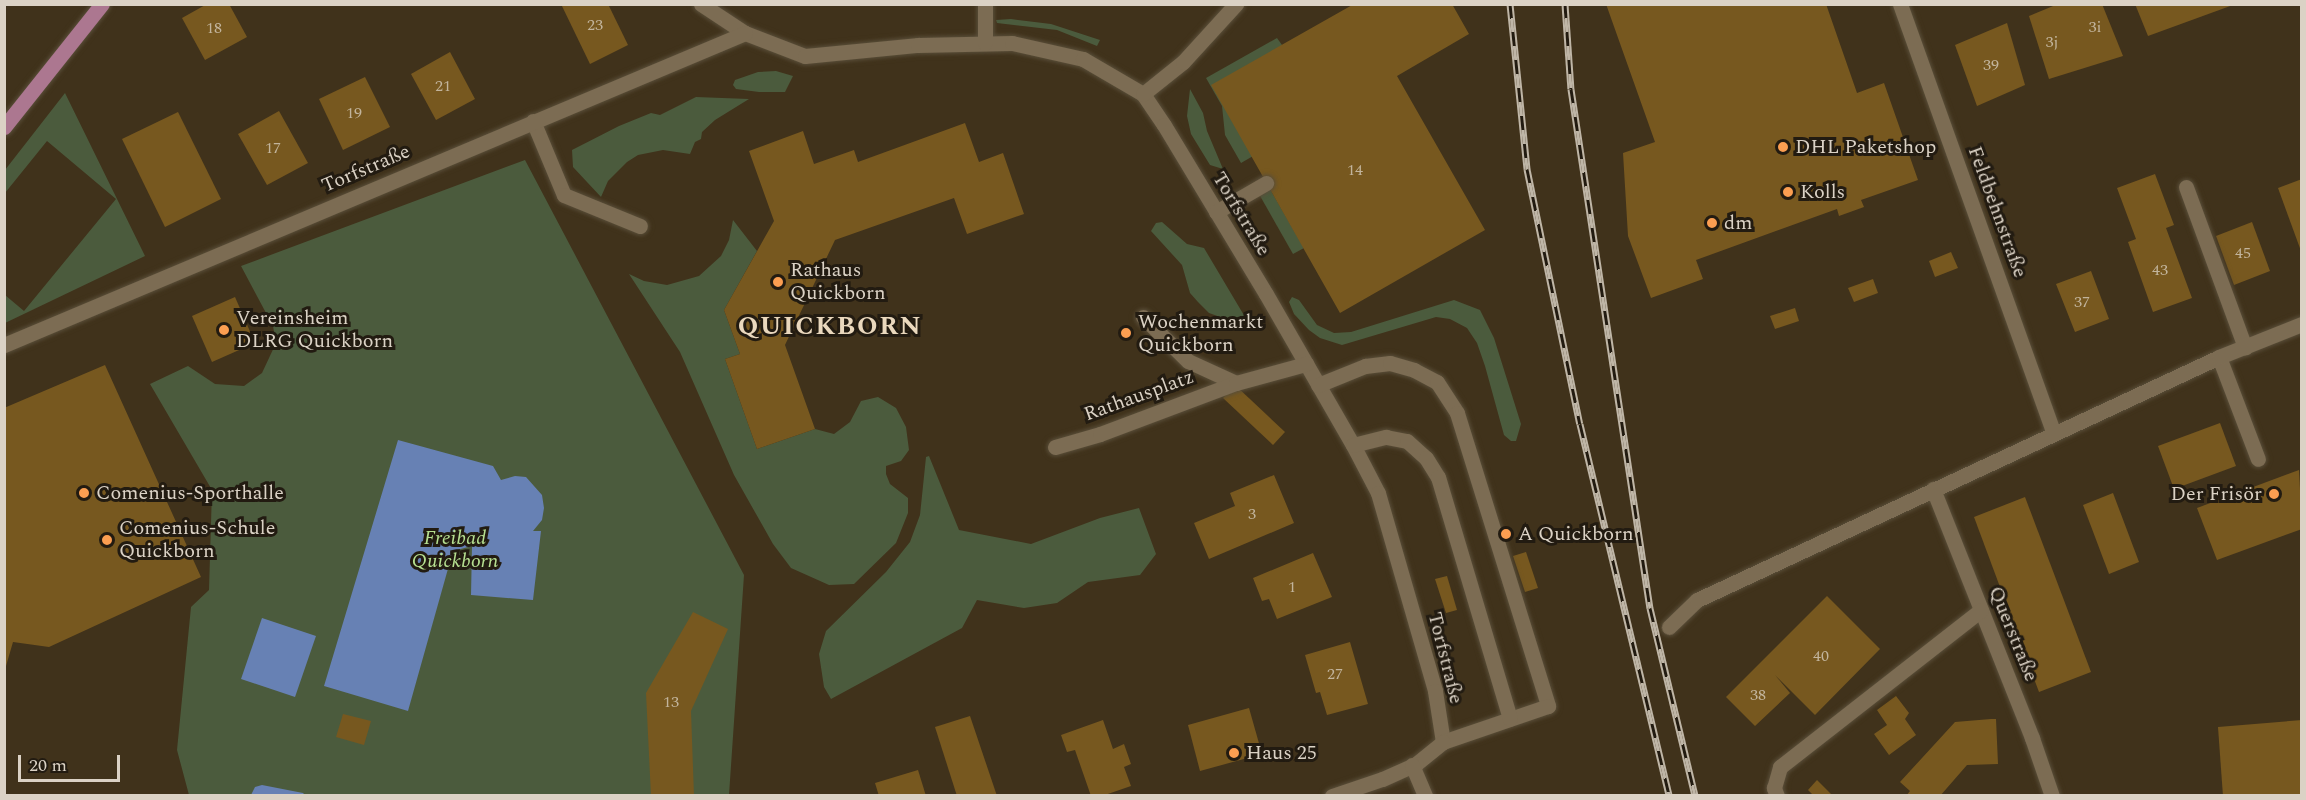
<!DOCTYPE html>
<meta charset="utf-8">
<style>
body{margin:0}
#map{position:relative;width:2306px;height:800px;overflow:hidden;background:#40321b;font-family:Spectral,serif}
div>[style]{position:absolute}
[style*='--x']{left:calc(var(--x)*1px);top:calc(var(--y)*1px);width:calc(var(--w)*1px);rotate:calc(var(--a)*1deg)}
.green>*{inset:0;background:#4b5b3d}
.water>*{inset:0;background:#6781b4}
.building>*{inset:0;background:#77581f}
.roads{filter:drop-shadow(0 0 2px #594e39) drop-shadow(0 0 2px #594e39)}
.minor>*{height:15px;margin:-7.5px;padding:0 7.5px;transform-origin:7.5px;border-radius:7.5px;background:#7c6c53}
.major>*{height:15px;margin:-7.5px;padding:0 7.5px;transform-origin:7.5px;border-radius:7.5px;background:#ac7790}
.rail>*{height:7px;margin-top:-3.5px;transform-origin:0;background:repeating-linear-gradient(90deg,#221b11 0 14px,#bfb6a7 0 28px);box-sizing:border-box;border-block:2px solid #bfb6a7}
.dots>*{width:16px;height:16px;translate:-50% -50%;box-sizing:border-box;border:3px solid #221b11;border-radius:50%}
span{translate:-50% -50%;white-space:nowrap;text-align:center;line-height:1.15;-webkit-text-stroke:6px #221b11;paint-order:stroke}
.number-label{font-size:16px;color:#c2b49c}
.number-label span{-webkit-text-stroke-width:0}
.poi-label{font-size:20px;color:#dbd2c5}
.left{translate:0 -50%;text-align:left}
.right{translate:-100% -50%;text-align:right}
.street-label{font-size:20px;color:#dbd2c5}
.park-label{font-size:20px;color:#b6e091;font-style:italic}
.district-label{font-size:26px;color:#ead8bd;font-weight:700;letter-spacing:1.5px}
.frame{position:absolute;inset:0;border:6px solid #dbd2c5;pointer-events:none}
.scale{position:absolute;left:18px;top:755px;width:102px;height:27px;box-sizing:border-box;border:3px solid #dbd2c5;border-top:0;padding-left:8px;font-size:18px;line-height:21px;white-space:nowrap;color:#dbd2c5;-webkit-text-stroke:4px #221b11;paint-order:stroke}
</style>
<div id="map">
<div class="green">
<div style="clip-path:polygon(1011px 19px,1051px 24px,1100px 40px,1097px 46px,1057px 30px,997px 23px,996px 20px)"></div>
<div style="clip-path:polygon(1277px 38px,1282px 45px,1260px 152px,1241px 163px,1225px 135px,1222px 106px,1206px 78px)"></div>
<div style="clip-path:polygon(776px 71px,793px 76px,785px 92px,759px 92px,736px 89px,733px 85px,735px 80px,758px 72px)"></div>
<div style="clip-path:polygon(1190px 89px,1203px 113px,1207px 131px,1223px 169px,1210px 165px,1191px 134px,1187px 116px)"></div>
<div style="clip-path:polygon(65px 93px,145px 256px,5px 323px,5px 295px,24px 311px,116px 199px,47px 141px,5px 193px,5px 170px)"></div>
<div style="clip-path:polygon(696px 97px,749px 99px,715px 120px,702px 132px,701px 139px,695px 142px,690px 154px,663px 150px,638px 155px,627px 162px,608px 181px,601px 197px,573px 167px,572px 150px,619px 126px,651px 113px,660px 115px)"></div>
<div style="clip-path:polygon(525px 160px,744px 575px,729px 795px,189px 795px,177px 750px,191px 607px,209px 590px,212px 490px,150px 384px,188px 366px,215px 384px,244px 386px,262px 373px,276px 343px,273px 326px,241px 266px)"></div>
<div style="clip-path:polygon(1270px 189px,1304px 248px,1293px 254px,1259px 194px)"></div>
<div style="clip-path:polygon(733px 220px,757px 251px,724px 310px,740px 354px,725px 359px,757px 449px,815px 429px,834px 434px,850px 422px,861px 401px,878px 397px,896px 408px,906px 427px,909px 450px,901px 461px,886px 466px,886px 474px,890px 484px,908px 498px,908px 513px,896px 543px,854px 584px,829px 585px,791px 568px,773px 544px,734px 475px,680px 352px,629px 274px,644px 281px,667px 285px,699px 276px,721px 256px,729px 240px)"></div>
<div style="clip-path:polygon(1162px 222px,1187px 244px,1204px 248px,1245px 317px,1223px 318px,1209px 313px,1198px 302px,1190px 293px,1182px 265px,1151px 231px,1156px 223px)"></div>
<div style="clip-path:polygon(1292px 297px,1299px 300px,1317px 325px,1334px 333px,1351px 332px,1454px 300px,1480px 310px,1494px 338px,1521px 424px,1516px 441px,1511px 441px,1504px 435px,1485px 366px,1477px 343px,1467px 328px,1450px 319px,1436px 317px,1342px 345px,1320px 338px,1309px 330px,1294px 314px,1289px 302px)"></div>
<div style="clip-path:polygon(929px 456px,959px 530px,1031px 544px,1100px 518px,1139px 508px,1156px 554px,1140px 575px,1088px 582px,1057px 603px,1024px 608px,977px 600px,962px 628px,831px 699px,824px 687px,819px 654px,826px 631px,886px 572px,910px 542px,920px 515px,926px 457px)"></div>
</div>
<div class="water">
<div style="clip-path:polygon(398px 440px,493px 466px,501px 480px,515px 476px,526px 477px,542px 495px,544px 508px,542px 520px,533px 531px,541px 531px,533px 600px,471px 595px,472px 546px,453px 551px,408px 711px,324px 686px)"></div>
<div style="clip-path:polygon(262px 618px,316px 636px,295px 697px,241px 679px)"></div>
<div style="clip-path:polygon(262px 785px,303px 793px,305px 795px,251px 795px,255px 787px)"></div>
</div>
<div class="building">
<div style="clip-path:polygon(207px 4px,229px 4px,247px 37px,205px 60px,182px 18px)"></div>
<div style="clip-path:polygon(561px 4px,608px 4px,628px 45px,590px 64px)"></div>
<div style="clip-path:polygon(1354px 4px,1452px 4px,1469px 34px,1397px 76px,1485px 230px,1340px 313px,1211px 85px)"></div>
<div style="clip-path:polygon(1606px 4px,1826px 4px,1857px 93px,1884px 83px,1918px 180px,1861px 200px,1864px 207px,1839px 216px,1837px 209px,1696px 260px,1703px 279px,1651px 298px,1628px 236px,1623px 153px,1655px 142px)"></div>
<div style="clip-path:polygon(2058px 4px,2102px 4px,2123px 56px,2049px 79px,2029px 16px)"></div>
<div style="clip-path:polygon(2135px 4px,2233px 4px,2233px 5px,2148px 36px)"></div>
<div style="clip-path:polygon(2007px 23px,2025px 85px,1977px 106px,1955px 45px)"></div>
<div style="clip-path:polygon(450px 52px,475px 99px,436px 120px,411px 74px)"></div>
<div style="clip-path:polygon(365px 77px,390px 127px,343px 150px,319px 99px)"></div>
<div style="clip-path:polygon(279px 111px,308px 163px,267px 185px,238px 134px)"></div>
<div style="clip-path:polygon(178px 112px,221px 199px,165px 227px,122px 139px)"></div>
<div style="clip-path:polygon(965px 123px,979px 162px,1003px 153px,1024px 214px,967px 234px,954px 198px,835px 240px,785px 345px,815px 429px,757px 449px,725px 359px,740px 354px,724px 310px,774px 221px,749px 151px,803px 131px,814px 164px,854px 150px,858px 162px)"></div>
<div style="clip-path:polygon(2155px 174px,2174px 225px,2166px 228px,2192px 298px,2153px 312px,2128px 242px,2136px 239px,2117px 188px)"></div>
<div style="clip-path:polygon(2302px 179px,2302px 251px,2301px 251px,2278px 188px)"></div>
<div style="clip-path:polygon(2252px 222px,2270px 271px,2234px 285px,2216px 236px)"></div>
<div style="clip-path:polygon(1951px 252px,1958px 268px,1935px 277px,1929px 261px)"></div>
<div style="clip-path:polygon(2091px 271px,2109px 319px,2075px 332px,2056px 284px)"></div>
<div style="clip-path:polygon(1873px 279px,1878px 293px,1854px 302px,1848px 288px)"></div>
<div style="clip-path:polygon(235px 297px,255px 343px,212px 362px,192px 316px)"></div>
<div style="clip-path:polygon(1795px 308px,1799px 321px,1775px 329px,1770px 316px)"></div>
<div style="clip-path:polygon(105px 365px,201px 577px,49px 647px,13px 642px,4px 673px,4px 408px)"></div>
<div style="clip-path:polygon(1235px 385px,1285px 432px,1273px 445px,1223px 398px)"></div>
<div style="clip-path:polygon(2220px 423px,2236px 466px,2174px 489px,2158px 446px)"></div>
<div style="clip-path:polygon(2299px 470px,2302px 529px,2217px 560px,2197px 508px)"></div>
<div style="clip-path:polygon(1274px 475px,1294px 523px,1209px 559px,1194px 523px,1235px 506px,1230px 493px)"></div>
<div style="clip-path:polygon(2113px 493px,2139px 562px,2109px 574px,2083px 505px)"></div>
<div style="clip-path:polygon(2025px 497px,2091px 672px,2039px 692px,1974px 517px)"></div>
<div style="clip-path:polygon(1526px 552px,1538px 588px,1525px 592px,1513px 556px)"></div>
<div style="clip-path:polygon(1313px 553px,1332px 597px,1277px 619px,1269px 599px,1262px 601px,1253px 578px)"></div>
<div style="clip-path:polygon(1447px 576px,1457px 610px,1446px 613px,1435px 579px)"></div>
<div style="clip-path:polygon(1827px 596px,1880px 649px,1815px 715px,1775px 675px,1790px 693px,1755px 726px,1726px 697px)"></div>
<div style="clip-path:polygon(693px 612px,728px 629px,691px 711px,694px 796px,651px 796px,646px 693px)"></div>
<div style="clip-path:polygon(1350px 642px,1368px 704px,1327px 715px,1320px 692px,1316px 693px,1305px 655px)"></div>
<div style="clip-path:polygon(1896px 696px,1909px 713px,1905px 719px,1916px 735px,1889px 755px,1874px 734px,1887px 725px,1877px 710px)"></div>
<div style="clip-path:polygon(1249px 708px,1262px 754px,1200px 771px,1188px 725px)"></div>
<div style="clip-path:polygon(343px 714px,371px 721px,364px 745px,336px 737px)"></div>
<div style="clip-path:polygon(970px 716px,997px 796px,957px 796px,935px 727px)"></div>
<div style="clip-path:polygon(1991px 719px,1996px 719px,1998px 764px,1967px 765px,1940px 796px,1906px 796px,1910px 791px,1900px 782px,1955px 722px)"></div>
<div style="clip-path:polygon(1103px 720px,1113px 749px,1124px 744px,1131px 764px,1124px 767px,1131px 786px,1102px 796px,1091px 796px,1075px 750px,1067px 752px,1061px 735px)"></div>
<div style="clip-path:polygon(2302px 720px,2302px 796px,2223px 796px,2218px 727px)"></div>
<div style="clip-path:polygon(918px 770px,926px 796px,879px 796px,875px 783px)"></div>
<div style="clip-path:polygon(1817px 780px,1833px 796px,1814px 796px,1808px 790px)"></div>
</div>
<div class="roads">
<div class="minor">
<div style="--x:701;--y:4;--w:53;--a:33.4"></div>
<div style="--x:745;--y:33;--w:64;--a:21"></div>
<div style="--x:805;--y:56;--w:114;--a:-5.6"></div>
<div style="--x:918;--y:45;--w:94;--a:-1.2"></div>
<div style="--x:1012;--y:43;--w:73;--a:12.7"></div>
<div style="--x:1083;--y:59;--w:69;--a:30.3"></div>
<div style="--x:1143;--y:94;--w:37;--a:56"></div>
<div style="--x:1164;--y:125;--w:197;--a:58.9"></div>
<div style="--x:1266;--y:294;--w:174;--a:60.1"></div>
<div style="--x:1353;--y:445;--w:54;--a:62.5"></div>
<div style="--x:1378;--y:493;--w:206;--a:73.9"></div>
<div style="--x:1435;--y:691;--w:52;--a:81.1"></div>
<div style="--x:985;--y:4;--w:39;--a:90"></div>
<div style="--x:1900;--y:4;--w:456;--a:70.3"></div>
<div style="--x:1143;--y:94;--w:51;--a:-38.7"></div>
<div style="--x:1183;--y:62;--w:79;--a:-47.6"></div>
<div style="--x:533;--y:121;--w:80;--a:67.3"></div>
<div style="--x:564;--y:195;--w:82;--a:22.2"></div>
<div style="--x:2186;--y:187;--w:171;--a:69.8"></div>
<div style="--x:1216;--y:212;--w:58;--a:-30.1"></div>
<div style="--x:1143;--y:317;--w:63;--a:44.4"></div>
<div style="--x:1188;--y:361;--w:53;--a:24.6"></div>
<div style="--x:4;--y:345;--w:804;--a:-22.83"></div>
<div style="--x:2219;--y:357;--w:109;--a:69.1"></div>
<div style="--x:1318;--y:385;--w:51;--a:-22"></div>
<div style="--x:1365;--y:366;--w:25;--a:-7"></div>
<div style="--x:1390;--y:363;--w:25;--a:16"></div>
<div style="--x:1414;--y:370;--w:26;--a:28"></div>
<div style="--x:1437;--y:382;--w:37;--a:57"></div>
<div style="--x:1457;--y:413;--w:307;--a:72.7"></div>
<div style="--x:1548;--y:706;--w:111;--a:161.1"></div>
<div style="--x:1443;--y:742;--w:35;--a:141"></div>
<div style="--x:1416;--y:764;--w:37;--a:156"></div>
<div style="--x:1382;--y:779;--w:53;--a:161.2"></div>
<div style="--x:1353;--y:445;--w:34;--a:-14"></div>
<div style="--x:1386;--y:437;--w:21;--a:11"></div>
<div style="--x:1407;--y:441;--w:25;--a:42"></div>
<div style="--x:1426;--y:458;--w:22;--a:58"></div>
<div style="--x:1438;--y:477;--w:252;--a:73.4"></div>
<div style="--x:1055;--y:447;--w:47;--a:-16.1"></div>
<div style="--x:1100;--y:434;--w:145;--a:-20.6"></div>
<div style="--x:1236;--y:383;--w:73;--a:-15.2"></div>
<div style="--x:1933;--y:489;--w:268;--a:68.3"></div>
<div style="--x:2032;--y:738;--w:61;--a:71"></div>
<div style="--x:1669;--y:627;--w:39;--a:-44"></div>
<div style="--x:1697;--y:600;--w:576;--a:-24.96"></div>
<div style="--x:2219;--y:357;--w:89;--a:-21.7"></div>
<div style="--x:1412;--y:765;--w:34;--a:67"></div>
<div style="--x:1777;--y:796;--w:9;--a:-111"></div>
<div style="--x:1774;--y:788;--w:22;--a:-74"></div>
<div style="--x:1780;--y:767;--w:255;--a:-38"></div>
</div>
<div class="major">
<div style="--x:4;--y:127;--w:157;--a:-51.5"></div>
</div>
</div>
<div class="rail">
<div style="--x:1510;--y:4;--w:166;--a:84.1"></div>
<div style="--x:1527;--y:169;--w:260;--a:78.3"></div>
<div style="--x:1580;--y:424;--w:382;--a:76.5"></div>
<div style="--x:1565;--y:4;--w:85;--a:86"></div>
<div style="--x:1571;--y:89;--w:525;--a:81.35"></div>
<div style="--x:1650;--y:608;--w:193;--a:76.5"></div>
</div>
<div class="dots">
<div style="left:1783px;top:147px;background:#fb9e51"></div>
<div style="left:1788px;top:192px;background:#fb9e51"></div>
<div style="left:1712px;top:223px;background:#fb9e51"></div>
<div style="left:778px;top:282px;background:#fb9e51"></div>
<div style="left:224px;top:330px;background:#fb9e51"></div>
<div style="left:1126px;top:333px;background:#fb9e51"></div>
<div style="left:84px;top:493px;background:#fb9e51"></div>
<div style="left:2274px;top:494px;background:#fb9e51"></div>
<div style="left:1506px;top:534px;background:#fb9e51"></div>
<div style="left:107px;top:540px;background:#fb9e51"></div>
<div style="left:1234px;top:753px;background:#fb9e51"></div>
</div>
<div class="number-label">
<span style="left:595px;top:25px">23</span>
<span style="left:2095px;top:27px">3i</span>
<span style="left:214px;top:28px">18</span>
<span style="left:2052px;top:42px">3j</span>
<span style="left:1991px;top:65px">39</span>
<span style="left:443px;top:86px">21</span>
<span style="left:354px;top:113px">19</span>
<span style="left:273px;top:148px">17</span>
<span style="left:1355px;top:170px">14</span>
<span style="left:2243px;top:253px">45</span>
<span style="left:2160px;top:270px">43</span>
<span style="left:2082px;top:302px">37</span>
<span style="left:1252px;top:514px">3</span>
<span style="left:1292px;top:587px">1</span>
<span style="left:1821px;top:656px">40</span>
<span style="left:1335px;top:674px">27</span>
<span style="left:1758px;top:695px">38</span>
<span style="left:671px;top:702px">13</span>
</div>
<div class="poi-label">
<span class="left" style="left:1795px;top:147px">DHL Paketshop</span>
<span class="left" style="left:1800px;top:192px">Kolls</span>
<span class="left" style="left:1724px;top:223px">dm</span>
<span class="left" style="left:790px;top:282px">Rathaus<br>Quickborn</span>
<span class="left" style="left:236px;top:330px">Vereinsheim<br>DLRG Quickborn</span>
<span class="left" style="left:1138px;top:334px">Wochenmarkt<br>Quickborn</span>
<span class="left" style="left:96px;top:493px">Comenius-Sporthalle</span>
<span class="right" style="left:2262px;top:494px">Der Frisör</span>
<span class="left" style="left:119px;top:540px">Comenius-Schule<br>Quickborn</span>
<span class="left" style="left:1518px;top:534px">A Quickborn</span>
<span class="left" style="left:1246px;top:753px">Haus 25</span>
</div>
<div class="street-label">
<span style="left:366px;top:169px;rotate:-23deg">Torfstraße</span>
<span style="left:1997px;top:212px;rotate:70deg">Feldbehnstraße</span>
<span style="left:1241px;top:214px;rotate:59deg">Torfstraße</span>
<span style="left:1139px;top:396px;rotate:-20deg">Rathausplatz</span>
<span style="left:2013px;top:634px;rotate:68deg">Querstraße</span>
<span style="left:1445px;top:658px;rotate:76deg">Torfstraße</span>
</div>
<div class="park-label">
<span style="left:455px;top:550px">Freibad<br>Quickborn</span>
</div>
<div class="district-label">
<span style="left:830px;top:327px">QUICKBORN</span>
</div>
<div class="frame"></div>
<div class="scale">20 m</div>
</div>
